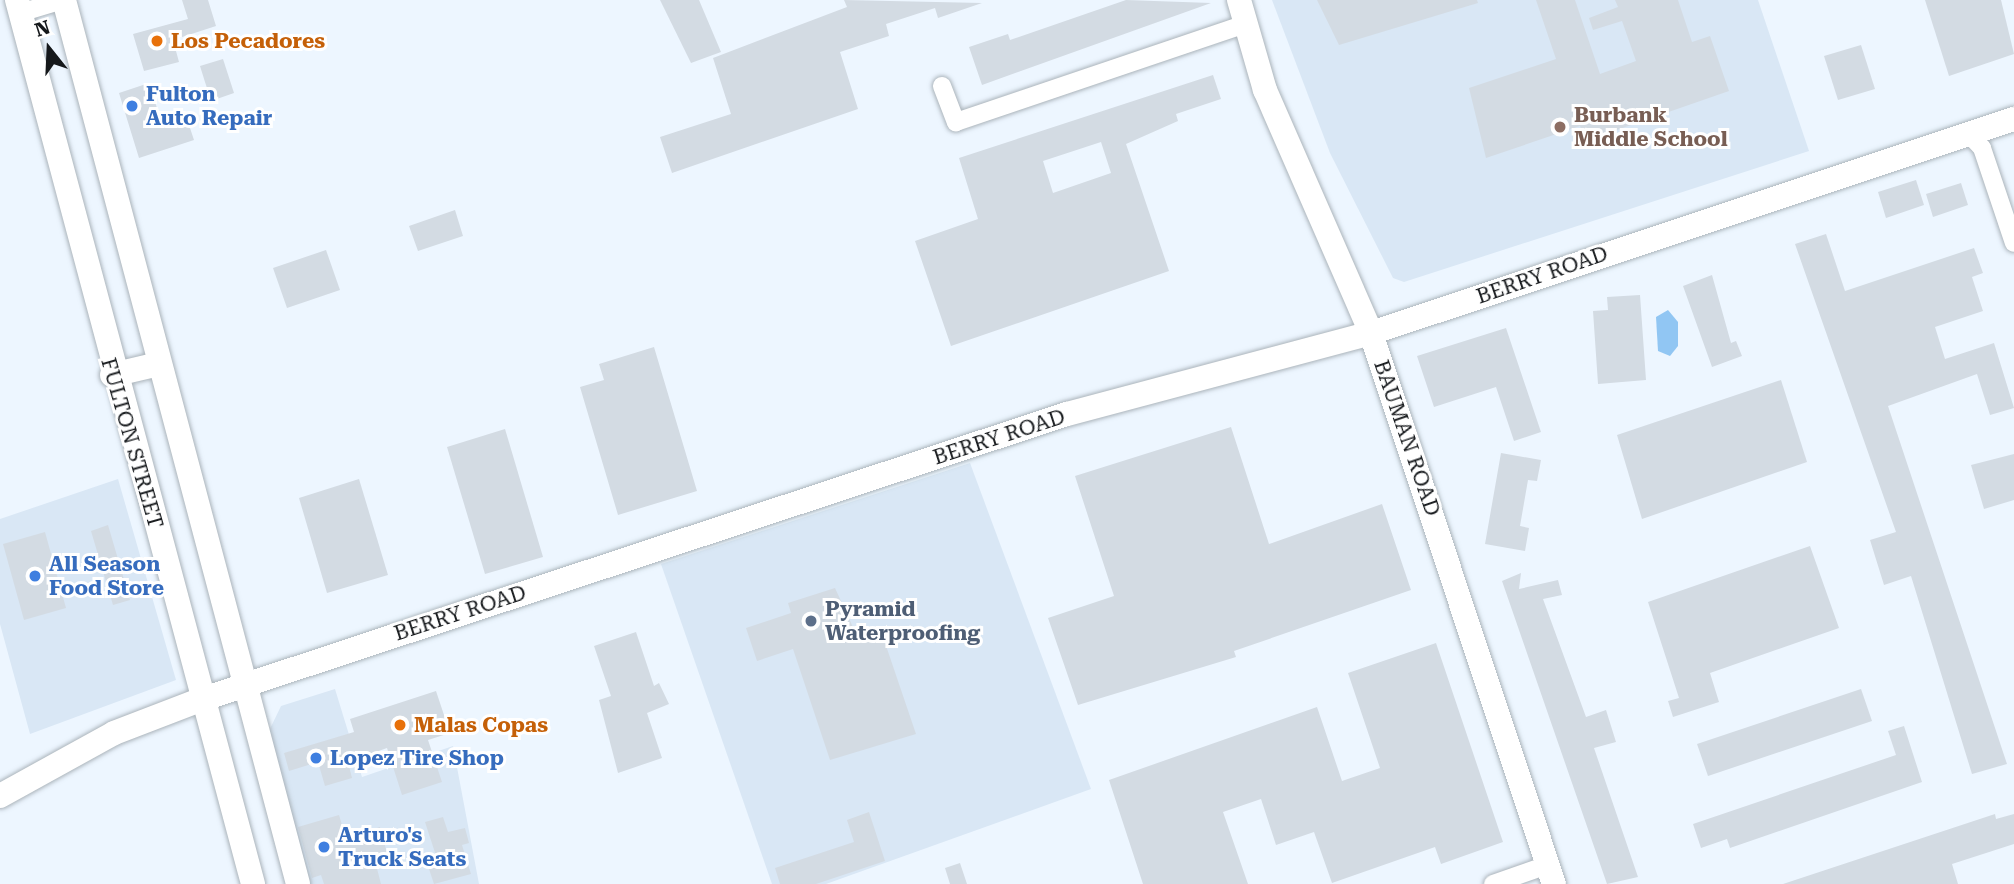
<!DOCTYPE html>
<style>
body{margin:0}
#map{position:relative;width:2014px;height:884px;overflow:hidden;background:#edf6ff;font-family:"Roboto Serif",serif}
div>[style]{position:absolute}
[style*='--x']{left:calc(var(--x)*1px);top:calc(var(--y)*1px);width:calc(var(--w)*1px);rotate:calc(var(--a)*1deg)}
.built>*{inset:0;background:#d9e7f5}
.water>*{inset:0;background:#91c6f3}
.building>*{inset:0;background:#d3dbe3}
.roads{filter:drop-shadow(0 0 2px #abb4bb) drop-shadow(0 0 2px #abb4bb)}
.street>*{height:18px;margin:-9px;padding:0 9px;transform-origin:9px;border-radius:9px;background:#fff}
.secondary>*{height:24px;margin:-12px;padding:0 12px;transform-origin:12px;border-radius:12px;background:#fff}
.dots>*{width:19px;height:19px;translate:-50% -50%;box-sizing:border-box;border:4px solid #fff;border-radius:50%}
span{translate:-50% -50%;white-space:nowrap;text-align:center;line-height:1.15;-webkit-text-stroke:6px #fff;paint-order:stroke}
.food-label{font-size:21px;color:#c56008;font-weight:700}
.left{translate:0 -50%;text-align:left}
.shop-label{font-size:21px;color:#366cbe;font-weight:700}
.education-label{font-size:21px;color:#785e54;font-weight:700}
.street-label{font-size:21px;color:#15181b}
.service-label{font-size:21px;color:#4e5e75;font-weight:700}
.north{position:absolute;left:14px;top:14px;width:70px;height:70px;-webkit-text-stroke:5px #fff;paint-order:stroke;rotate:342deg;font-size:19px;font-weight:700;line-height:28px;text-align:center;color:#15181b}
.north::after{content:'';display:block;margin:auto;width:24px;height:32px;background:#15181b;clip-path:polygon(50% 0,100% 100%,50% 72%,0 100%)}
</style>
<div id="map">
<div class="built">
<div style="clip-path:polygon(1272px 0,1758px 0,1809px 151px,1404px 282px,1393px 278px,1330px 153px)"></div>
<div style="clip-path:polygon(970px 463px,1091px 789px,826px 884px,772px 884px,661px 564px)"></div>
<div style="clip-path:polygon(118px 479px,176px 680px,30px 734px,0 624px,0 519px)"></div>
<div style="clip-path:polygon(335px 689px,362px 777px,453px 746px,479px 884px,309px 884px,269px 731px,281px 706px)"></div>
</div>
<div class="water">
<div style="clip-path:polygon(1668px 310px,1678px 322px,1678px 346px,1670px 356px,1658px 351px,1656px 317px)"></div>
</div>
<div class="building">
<div style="clip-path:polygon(182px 0,208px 0,216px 26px,173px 40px,179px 62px,144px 71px,133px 34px,188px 19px)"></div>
<div style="clip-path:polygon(660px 0,699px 0,721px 52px,691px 63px)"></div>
<div style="clip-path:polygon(844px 0,982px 3px,938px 18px,935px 8px,886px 24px,889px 36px,840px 52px,858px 109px,672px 173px,660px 137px,731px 114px,713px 58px,847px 7px)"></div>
<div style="clip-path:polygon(1126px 0,1211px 3px,982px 85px,969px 47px,1008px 34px,1010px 40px)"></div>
<div style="clip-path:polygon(1317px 0,1477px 0,1478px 3px,1339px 45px)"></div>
<div style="clip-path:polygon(1536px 0,1575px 0,1600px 74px,1636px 61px,1622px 21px,1593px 30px,1589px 18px,1618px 7px,1615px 0,1678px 0,1692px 42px,1710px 36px,1729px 91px,1585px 141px,1580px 126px,1486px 158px,1469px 88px,1556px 59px)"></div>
<div style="clip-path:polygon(1925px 0,2001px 0,2014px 54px,1949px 76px)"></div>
<div style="clip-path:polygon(1861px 45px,1875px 89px,1838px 100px,1824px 56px)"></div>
<div style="clip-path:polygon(223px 59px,234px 93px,211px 101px,200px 66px)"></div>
<div style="clip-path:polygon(evenodd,1213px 75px,1221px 99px,1176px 114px,1178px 121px,1126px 144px,1169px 271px,951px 346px,915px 241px,978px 219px,959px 158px,1213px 75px,1101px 142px,1111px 173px,1053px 193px,1043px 161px,1101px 142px)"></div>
<div style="clip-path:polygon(149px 83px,163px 127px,187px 119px,194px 140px,139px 158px,119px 93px)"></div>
<div style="clip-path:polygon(1916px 180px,1924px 205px,1886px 218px,1878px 192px)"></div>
<div style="clip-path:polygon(1961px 183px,1968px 205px,1933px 217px,1926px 194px)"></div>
<div style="clip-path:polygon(455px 210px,463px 236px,418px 251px,409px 226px)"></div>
<div style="clip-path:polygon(1826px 234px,1845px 291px,1974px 248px,1983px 273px,1972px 277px,1983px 311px,1935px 327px,1945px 359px,1994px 343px,2014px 408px,1990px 415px,1977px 374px,1888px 406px,2007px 764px,1972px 774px,1911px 576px,1884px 585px,1870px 540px,1896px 532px,1795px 244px)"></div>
<div style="clip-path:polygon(326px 250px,340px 290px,287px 308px,273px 268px)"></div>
<div style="clip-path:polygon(1712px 275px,1731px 343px,1736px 341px,1742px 356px,1712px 367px,1683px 286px)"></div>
<div style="clip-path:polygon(1640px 295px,1646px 380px,1598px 384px,1593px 311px,1608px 310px,1607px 297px)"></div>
<div style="clip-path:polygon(1506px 328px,1541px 432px,1514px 441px,1496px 387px,1434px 407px,1417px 356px)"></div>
<div style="clip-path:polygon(654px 347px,697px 491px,618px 515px,580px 387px,604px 380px,599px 364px)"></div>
<div style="clip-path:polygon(1781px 380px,1807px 462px,1642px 519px,1617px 435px)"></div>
<div style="clip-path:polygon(1231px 427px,1269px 544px,1382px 504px,1411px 590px,1234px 651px,1236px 657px,1078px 705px,1048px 618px,1114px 596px,1075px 476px)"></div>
<div style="clip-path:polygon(505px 429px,543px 557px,485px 574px,447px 447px)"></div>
<div style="clip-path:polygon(1501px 453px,1541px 460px,1537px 481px,1528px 480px,1520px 526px,1529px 528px,1525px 551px,1485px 544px)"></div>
<div style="clip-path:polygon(2014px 454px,2014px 500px,1984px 509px,1971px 465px)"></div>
<div style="clip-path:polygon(359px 479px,388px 575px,327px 593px,299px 498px)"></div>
<div style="clip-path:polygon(108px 525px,130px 600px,113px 605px,91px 531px)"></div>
<div style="clip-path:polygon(45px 532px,66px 608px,24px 620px,3px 544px)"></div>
<div style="clip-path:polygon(1810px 546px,1839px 628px,1710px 673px,1719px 702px,1673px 717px,1668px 701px,1679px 698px,1648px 602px)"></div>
<div style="clip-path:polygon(1521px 573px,1519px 589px,1558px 580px,1562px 595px,1543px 599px,1586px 717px,1606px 710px,1616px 742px,1594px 748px,1638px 877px,1607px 884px,1502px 581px)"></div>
<div style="clip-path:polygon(835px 588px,857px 636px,880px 628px,916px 734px,830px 760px,793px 649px,757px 661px,746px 628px,791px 613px,788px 603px)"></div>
<div style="clip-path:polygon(636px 632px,654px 686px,659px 683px,669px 704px,647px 713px,662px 758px,618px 773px,599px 700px,611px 696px,594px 646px)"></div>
<div style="clip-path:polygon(1436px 643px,1503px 842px,1441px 864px,1435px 847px,1332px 883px,1314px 832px,1276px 845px,1261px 799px,1223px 812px,1248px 884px,1143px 884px,1109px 780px,1317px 707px,1342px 781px,1380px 768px,1348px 673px)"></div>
<div style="clip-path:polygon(1861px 689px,1872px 721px,1708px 776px,1697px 744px)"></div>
<div style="clip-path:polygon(436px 691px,450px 733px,428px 740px,442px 782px,402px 795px,387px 748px,348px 762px,352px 778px,325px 786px,318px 762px,289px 771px,284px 753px,354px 732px,350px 719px)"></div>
<div style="clip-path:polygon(1904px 726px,1922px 782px,1730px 848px,1727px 839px,1701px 848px,1693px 824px,1896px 755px,1888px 731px)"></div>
<div style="clip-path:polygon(869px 812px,885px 861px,816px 884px,780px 884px,775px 868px,854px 842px,847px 820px)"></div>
<div style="clip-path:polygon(1995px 814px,1996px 819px,2014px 814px,2014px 844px,1952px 864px,1958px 884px,1783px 884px)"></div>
<div style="clip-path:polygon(339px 815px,346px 838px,380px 827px,387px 853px,374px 857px,381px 884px,324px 884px,321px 875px,312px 878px,298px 827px)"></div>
<div style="clip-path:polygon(443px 817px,448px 832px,465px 828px,469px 843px,462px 845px,471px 874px,434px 884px,429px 869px,439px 865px,425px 822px)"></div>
<div style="clip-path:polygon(960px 863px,967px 884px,950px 884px,945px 868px)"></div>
</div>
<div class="roads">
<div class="street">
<div style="--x:20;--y:13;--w:45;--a:-16.8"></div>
<div style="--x:942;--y:86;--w:39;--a:69"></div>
<div style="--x:956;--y:122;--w:308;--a:-18.7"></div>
<div style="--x:1969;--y:134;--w:19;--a:47"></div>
<div style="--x:1982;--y:148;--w:100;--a:71.4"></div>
<div style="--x:1493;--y:884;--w:60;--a:-19.3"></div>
</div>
<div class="secondary">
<div style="--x:17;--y:0;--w:915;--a:75.05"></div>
<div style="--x:64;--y:0;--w:914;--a:75.17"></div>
<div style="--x:1239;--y:0;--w:94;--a:73.9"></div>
<div style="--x:1265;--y:90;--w:265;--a:66.4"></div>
<div style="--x:1371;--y:333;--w:581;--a:71.63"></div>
<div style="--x:112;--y:375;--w:48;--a:-13.2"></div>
<div style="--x:0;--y:796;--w:130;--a:-28.9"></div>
<div style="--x:114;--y:733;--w:92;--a:-21"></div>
<div style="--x:200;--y:700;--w:913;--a:-18.26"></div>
<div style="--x:1067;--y:414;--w:315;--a:-14.9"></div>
<div style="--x:1371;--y:333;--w:678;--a:-18.41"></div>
</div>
</div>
<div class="dots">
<div style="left:157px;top:41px;background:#e8710a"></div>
<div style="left:132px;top:106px;background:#3f7fe0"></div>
<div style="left:1560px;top:127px;background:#8d6e63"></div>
<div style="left:35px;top:576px;background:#3f7fe0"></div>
<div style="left:811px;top:621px;background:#5c6f8a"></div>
<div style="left:400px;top:725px;background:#e8710a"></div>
<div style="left:316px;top:758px;background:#3f7fe0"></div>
<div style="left:324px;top:847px;background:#3f7fe0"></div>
</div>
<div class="food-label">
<span class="left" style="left:171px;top:41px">Los Pecadores</span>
<span class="left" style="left:414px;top:725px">Malas Copas</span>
</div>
<div class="shop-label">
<span class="left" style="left:146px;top:106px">Fulton<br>Auto Repair</span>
<span class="left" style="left:49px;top:576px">All Season<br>Food Store</span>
<span class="left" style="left:330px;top:758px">Lopez Tire Shop</span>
<span class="left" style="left:338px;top:847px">Arturo's<br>Truck Seats</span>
</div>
<div class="education-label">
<span class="left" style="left:1574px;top:127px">Burbank<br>Middle School</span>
</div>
<div class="street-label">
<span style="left:1542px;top:275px;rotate:-19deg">BERRY ROAD</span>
<span style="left:999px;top:437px;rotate:-18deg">BERRY ROAD</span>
<span style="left:1407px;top:438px;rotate:71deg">BAUMAN ROAD</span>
<span style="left:132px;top:443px;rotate:74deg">FULTON STREET</span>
<span style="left:460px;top:613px;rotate:-18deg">BERRY ROAD</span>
</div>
<div class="service-label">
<span class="left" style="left:825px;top:621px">Pyramid<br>Waterproofing</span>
</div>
<div class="north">N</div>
</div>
